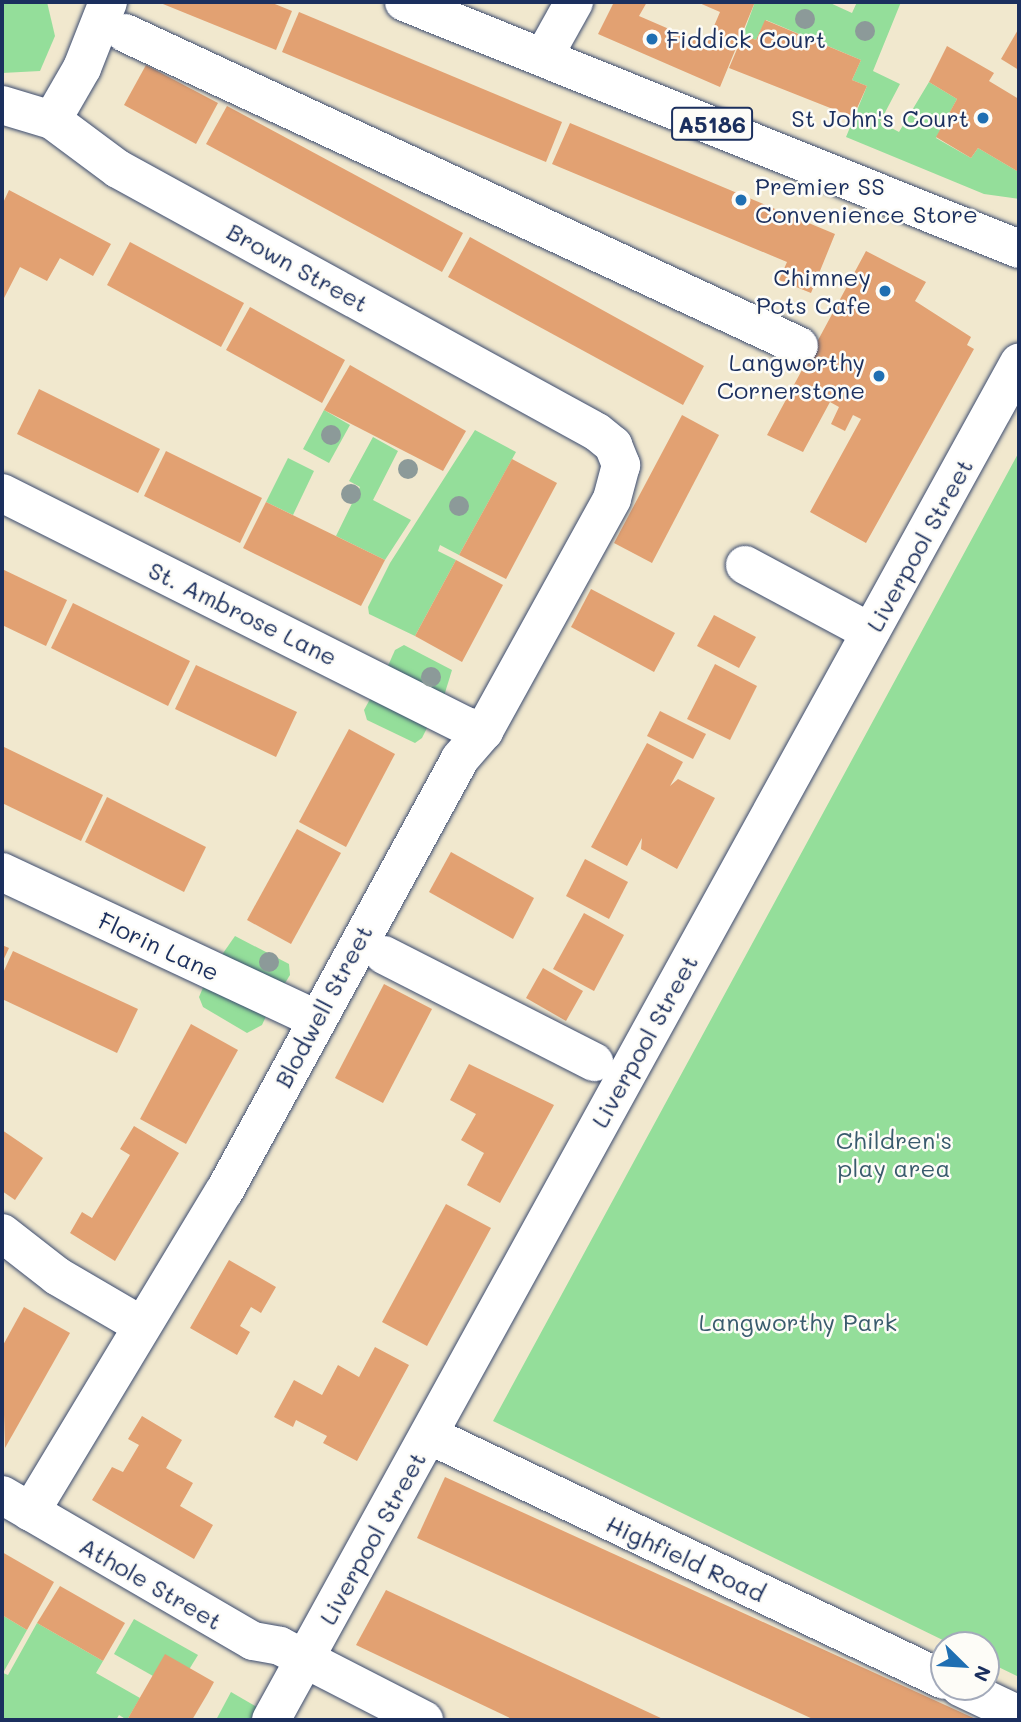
<!DOCTYPE html>
<style>
body{margin:0}
#map{position:relative;width:1021px;height:1722px;overflow:hidden;background:#f1e8ce;font-family:Mali,sans-serif}
div>[style]{position:absolute}
[style*='--x']{left:calc(var(--x)*1px);top:calc(var(--y)*1px);width:calc(var(--w)*1px);rotate:calc(var(--a)*1deg)}
.green>*{inset:0;background:#94de9a}
.building>*{inset:0;background:#e2a172}
.roads{filter:drop-shadow(0 0 2px #3b4b6f) drop-shadow(0 0 2px #3b4b6f)}
.minor>*{height:38px;margin:-19px;padding:0 19px;transform-origin:19px;border-radius:19px;background:#fff}
.major>*{height:38px;margin:-19px;padding:0 19px;transform-origin:19px;border-radius:19px;background:#fff}
.trees>*{width:20px;height:20px;margin:-10px;border-radius:50%;background:#8c9a99}
.dots>*{width:19px;height:19px;translate:-50% -50%;box-sizing:border-box;border:4px solid #fdfcf7;border-radius:50%}
span{translate:-50% -50%;white-space:nowrap;text-align:center;line-height:1.15;-webkit-text-stroke:5px #fdfcf7;paint-order:stroke}
.shield-label span{padding:2px 5px;background:#fdfcf7;border:2px solid;border-radius:5px;-webkit-text-stroke-width:0}
.shield-label{font-size:23px;color:#1b2f5e;font-weight:700}
.poi-label{font-size:24px;color:#1b2f5e}
.left{translate:0 -50%;text-align:left}
.right{translate:-100% -50%;text-align:right}
.street-label{font-size:24px;color:#1b2f5e}
.park-label{font-size:24px;color:#395b6d}
.frame{position:absolute;inset:0;border:4px solid #1b2f5e;pointer-events:none}
.north{position:absolute;left:930px;top:1631px;width:70px;height:70px;box-sizing:border-box;background:#fdfcf7;border:2px solid #a3aaba;border-radius:50%;rotate:114deg;font-size:19px;font-weight:700;line-height:28px;text-align:center;color:#1b2f5e}
.north::after{content:'';display:block;margin:auto;width:24px;height:32px;background:#1f6fb2;clip-path:polygon(50% 0,100% 100%,50% 72%,0 100%)}
</style>
<div id="map">
<div class="green">
<div style="clip-path:polygon(2px 2px,47px 2px,55px 36px,40px 71px,2px 73px)"></div>
<div style="clip-path:polygon(755px 2px,828px 2px,852px 13px,857px 2px,901px 2px,873px 71px,900px 84px,880px 122px,899px 132px,929px 82px,957px 99px,936px 138px,971px 158px,978px 148px,1017px 171px,1019px 167px,1019px 199px,984px 194px,846px 137px,867px 86px,852px 80px,861px 60px,766px 20px,756px 40px,743px 35px)"></div>
<div style="clip-path:polygon(324px 410px,350px 425px,329px 463px,303px 449px)"></div>
<div style="clip-path:polygon(475px 430px,516px 452px,459px 555px,440px 545px,438px 551px,456px 560px,415px 636px,369px 614px,368px 607px,390px 563px)"></div>
<div style="clip-path:polygon(373px 437px,398px 451px,373px 500px,411px 520px,385px 560px,336px 536px,360px 487px,349px 481px)"></div>
<div style="clip-path:polygon(1019px 452px,1019px 1677px,986px 1661px,986px 1645px,953px 1645px,493px 1421px)"></div>
<div style="clip-path:polygon(288px 458px,314px 471px,293px 515px,266px 502px)"></div>
<div style="clip-path:polygon(404px 645px,452px 670px,444px 696px,387px 668px,395px 650px)"></div>
<div style="clip-path:polygon(374px 692px,431px 720px,422px 738px,415px 743px,367px 720px,364px 710px)"></div>
<div style="clip-path:polygon(235px 936px,289px 964px,290px 975px,282px 988px,219px 959px)"></div>
<div style="clip-path:polygon(205px 983px,268px 1012px,262px 1025px,247px 1033px,203px 1007px,199px 997px)"></div>
<div style="clip-path:polygon(2px 1615px,27px 1630px,3px 1673px,8px 1675px,37px 1623px,103px 1661px,96px 1673px,140px 1698px,127px 1720px,119px 1715px,116px 1720px,2px 1720px)"></div>
<div style="clip-path:polygon(134px 1619px,198px 1655px,190px 1668px,153px 1676px,114px 1654px)"></div>
<div style="clip-path:polygon(231px 1692px,257px 1707px,250px 1720px,216px 1720px)"></div>
</div>
<div class="building">
<div style="clip-path:polygon(158px 2px,270px 2px,292px 11px,276px 50px)"></div>
<div style="clip-path:polygon(614px 2px,647px 2px,639px 16px,706px 45px,720px 12px,697px 2px,755px 2px,720px 87px,598px 34px)"></div>
<div style="clip-path:polygon(299px 12px,562px 122px,546px 162px,282px 52px)"></div>
<div style="clip-path:polygon(765px 20px,861px 60px,852px 80px,867px 86px,853px 117px,729px 68px,743px 35px,756px 40px)"></div>
<div style="clip-path:polygon(1019px 28px,1019px 70px,1001px 59px)"></div>
<div style="clip-path:polygon(947px 46px,994px 73px,989px 81px,1019px 99px,1017px 171px,978px 148px,971px 158px,936px 137px,957px 99px,929px 82px)"></div>
<div style="clip-path:polygon(146px 65px,218px 103px,196px 144px,124px 105px)"></div>
<div style="clip-path:polygon(227px 106px,463px 233px,442px 272px,206px 144px)"></div>
<div style="clip-path:polygon(570px 123px,835px 234px,811px 293px,779px 280px,787px 262px,552px 164px)"></div>
<div style="clip-path:polygon(9px 190px,111px 244px,93px 276px,60px 258px,47px 281px,20px 267px,2px 302px,2px 205px)"></div>
<div style="clip-path:polygon(470px 237px,704px 366px,683px 405px,448px 277px)"></div>
<div style="clip-path:polygon(130px 242px,244px 303px,221px 347px,107px 285px)"></div>
<div style="clip-path:polygon(866px 251px,926px 282px,915px 301px,971px 337px,967px 345px,974px 349px,866px 543px,810px 512px,861px 419px,853px 415px,845px 431px,831px 424px,839px 407px,830px 402px,803px 452px,767px 435px)"></div>
<div style="clip-path:polygon(250px 307px,345px 360px,322px 403px,226px 350px)"></div>
<div style="clip-path:polygon(350px 365px,466px 431px,443px 471px,324px 410px)"></div>
<div style="clip-path:polygon(39px 389px,160px 449px,138px 493px,17px 434px)"></div>
<div style="clip-path:polygon(682px 415px,719px 435px,652px 563px,614px 543px)"></div>
<div style="clip-path:polygon(166px 451px,262px 498px,240px 543px,144px 496px)"></div>
<div style="clip-path:polygon(512px 459px,557px 483px,506px 579px,459px 555px)"></div>
<div style="clip-path:polygon(266px 502px,385px 560px,361px 606px,243px 548px)"></div>
<div style="clip-path:polygon(456px 560px,503px 585px,462px 662px,415px 636px)"></div>
<div style="clip-path:polygon(2px 569px,67px 600px,46px 646px,2px 625px)"></div>
<div style="clip-path:polygon(591px 589px,675px 633px,654px 672px,571px 627px)"></div>
<div style="clip-path:polygon(73px 603px,190px 661px,168px 706px,51px 648px)"></div>
<div style="clip-path:polygon(714px 615px,756px 637px,739px 668px,697px 646px)"></div>
<div style="clip-path:polygon(715px 664px,757px 686px,730px 740px,687px 719px)"></div>
<div style="clip-path:polygon(196px 665px,297px 712px,276px 757px,175px 709px)"></div>
<div style="clip-path:polygon(660px 711px,706px 734px,693px 759px,647px 736px)"></div>
<div style="clip-path:polygon(349px 729px,395px 754px,346px 847px,299px 822px)"></div>
<div style="clip-path:polygon(647px 743px,683px 762px,670px 786px,678px 779px,715px 798px,677px 869px,641px 849px,642px 838px,627px 866px,591px 847px)"></div>
<div style="clip-path:polygon(2px 746px,103px 795px,81px 841px,2px 803px)"></div>
<div style="clip-path:polygon(107px 797px,206px 847px,184px 892px,85px 842px)"></div>
<div style="clip-path:polygon(297px 829px,341px 853px,291px 944px,247px 920px)"></div>
<div style="clip-path:polygon(451px 852px,534px 898px,513px 939px,429px 892px)"></div>
<div style="clip-path:polygon(585px 859px,628px 882px,609px 919px,566px 896px)"></div>
<div style="clip-path:polygon(584px 913px,624px 935px,594px 991px,553px 969px)"></div>
<div style="clip-path:polygon(2px 945px,9px 948px,2px 963px)"></div>
<div style="clip-path:polygon(13px 951px,138px 1009px,117px 1053px,2px 999px,2px 975px)"></div>
<div style="clip-path:polygon(543px 968px,583px 991px,566px 1021px,526px 998px)"></div>
<div style="clip-path:polygon(384px 984px,432px 1009px,383px 1103px,335px 1078px)"></div>
<div style="clip-path:polygon(191px 1024px,238px 1050px,186px 1144px,140px 1119px)"></div>
<div style="clip-path:polygon(469px 1064px,554px 1105px,500px 1203px,467px 1185px,484px 1153px,461px 1140px,476px 1114px,450px 1100px)"></div>
<div style="clip-path:polygon(134px 1126px,179px 1153px,115px 1261px,70px 1233px,82px 1212px,92px 1218px,130px 1155px,120px 1149px)"></div>
<div style="clip-path:polygon(2px 1130px,43px 1158px,15px 1200px,2px 1191px)"></div>
<div style="clip-path:polygon(446px 1204px,491px 1228px,427px 1346px,382px 1322px)"></div>
<div style="clip-path:polygon(229px 1260px,276px 1287px,261px 1313px,251px 1307px,240px 1326px,250px 1332px,237px 1355px,190px 1328px)"></div>
<div style="clip-path:polygon(24px 1307px,70px 1333px,5px 1448px,2px 1347px)"></div>
<div style="clip-path:polygon(375px 1347px,409px 1365px,357px 1461px,323px 1443px,327px 1436px,296px 1420px,293px 1427px,274px 1417px,294px 1380px,322px 1395px,338px 1365px,359px 1377px)"></div>
<div style="clip-path:polygon(142px 1416px,182px 1440px,166px 1468px,193px 1483px,180px 1506px,213px 1525px,194px 1559px,92px 1500px,112px 1467px,123px 1472px,139px 1445px,128px 1439px)"></div>
<div style="clip-path:polygon(445px 1477px,978px 1720px,815px 1720px,417px 1538px)"></div>
<div style="clip-path:polygon(2px 1552px,54px 1582px,27px 1630px,2px 1615px)"></div>
<div style="clip-path:polygon(60px 1586px,125px 1623px,103px 1661px,37px 1623px)"></div>
<div style="clip-path:polygon(386px 1590px,665px 1720px,514px 1720px,356px 1645px)"></div>
<div style="clip-path:polygon(165px 1654px,214px 1682px,208px 1693px,192px 1720px,127px 1720px)"></div>
</div>
<div class="roads">
<div class="minor">
<div style="--x:125;--y:33;--w:743;--a:24.91"></div>
<div style="--x:544;--y:56;--w:62;--a:-60.9"></div>
<div style="--x:2;--y:105;--w:52;--a:16.7"></div>
<div style="--x:52;--y:120;--w:82;--a:36.6"></div>
<div style="--x:118;--y:169;--w:546;--a:28.77"></div>
<div style="--x:597;--y:432;--w:21;--a:39"></div>
<div style="--x:613;--y:445;--w:22;--a:68"></div>
<div style="--x:621;--y:465;--w:35;--a:105"></div>
<div style="--x:612;--y:499;--w:265;--a:118.9"></div>
<div style="--x:484;--y:731;--w:37;--a:131"></div>
<div style="--x:460;--y:759;--w:492;--a:118.6"></div>
<div style="--x:224;--y:1191;--w:375;--a:121.1"></div>
<div style="--x:52;--y:120;--w:60;--a:-60"></div>
<div style="--x:82;--y:68;--w:71;--a:-68.5"></div>
<div style="--x:2;--y:493;--w:519;--a:26.66"></div>
<div style="--x:466;--y:726;--w:19;--a:16"></div>
<div style="--x:745;--y:565;--w:142;--a:28.2"></div>
<div style="--x:2;--y:872;--w:347;--a:25.1"></div>
<div style="--x:384;--y:955;--w:236;--a:27"></div>
<div style="--x:2;--y:1233;--w:70;--a:38"></div>
<div style="--x:57;--y:1276;--w:97;--a:30.3"></div>
<div style="--x:429;--y:1435;--w:570;--a:25.44"></div>
<div style="--x:2;--y:1495;--w:290;--a:30.2"></div>
<div style="--x:253;--y:1641;--w:27;--a:10"></div>
<div style="--x:280;--y:1646;--w:162;--a:27.2"></div>
<div style="--x:960;--y:1687;--w:65;--a:25.4"></div>
<div style="--x:271;--y:1720;--w:1550;--a:-61.14"></div>
</div>
<div class="major">
<div style="--x:404;--y:2;--w:663;--a:21.88"></div>
</div>
</div>
<div class="trees">
<div style="left:805px;top:19px"></div>
<div style="left:865px;top:31px"></div>
<div style="left:331px;top:435px"></div>
<div style="left:408px;top:469px"></div>
<div style="left:351px;top:494px"></div>
<div style="left:459px;top:506px"></div>
<div style="left:431px;top:677px"></div>
<div style="left:269px;top:962px"></div>
</div>
<div class="dots">
<div style="left:652px;top:39px;background:#1f6fb2"></div>
<div style="left:983px;top:118px;background:#1f6fb2"></div>
<div style="left:741px;top:200px;background:#1f6fb2"></div>
<div style="left:885px;top:291px;background:#1f6fb2"></div>
<div style="left:879px;top:376px;background:#1f6fb2"></div>
</div>
<div class="shield-label">
<span style="left:712px;top:124px">A5186</span>
</div>
<div class="poi-label">
<span class="left" style="left:666px;top:39px">Fiddick Court</span>
<span class="right" style="left:969px;top:118px">St John's Court</span>
<span class="left" style="left:755px;top:200px">Premier SS<br>Convenience Store</span>
<span class="right" style="left:871px;top:291px">Chimney<br>Pots Cafe</span>
<span class="right" style="left:865px;top:376px">Langworthy<br>Cornerstone</span>
</div>
<div class="street-label">
<span style="left:298px;top:267px;rotate:29deg">Brown Street</span>
<span style="left:919px;top:545px;rotate:-61deg">Liverpool Street</span>
<span style="left:243px;top:613px;rotate:26deg">St. Ambrose Lane</span>
<span style="left:159px;top:946px;rotate:25deg">Florin Lane</span>
<span style="left:323px;top:1006px;rotate:-62deg">Blodwell Street</span>
<span style="left:644px;top:1041px;rotate:-61deg">Liverpool Street</span>
<span style="left:372px;top:1538px;rotate:-61deg">Liverpool Street</span>
<span style="left:686px;top:1558px;rotate:25deg">Highfield Road</span>
<span style="left:151px;top:1583px;rotate:30deg">Athole Street</span>
</div>
<div class="park-label">
<span style="left:894px;top:1154px">Children's<br>play area</span>
<span style="left:798px;top:1322px">Langworthy Park</span>
</div>
<div class="frame"></div>
<div class="north">N</div>
</div>
